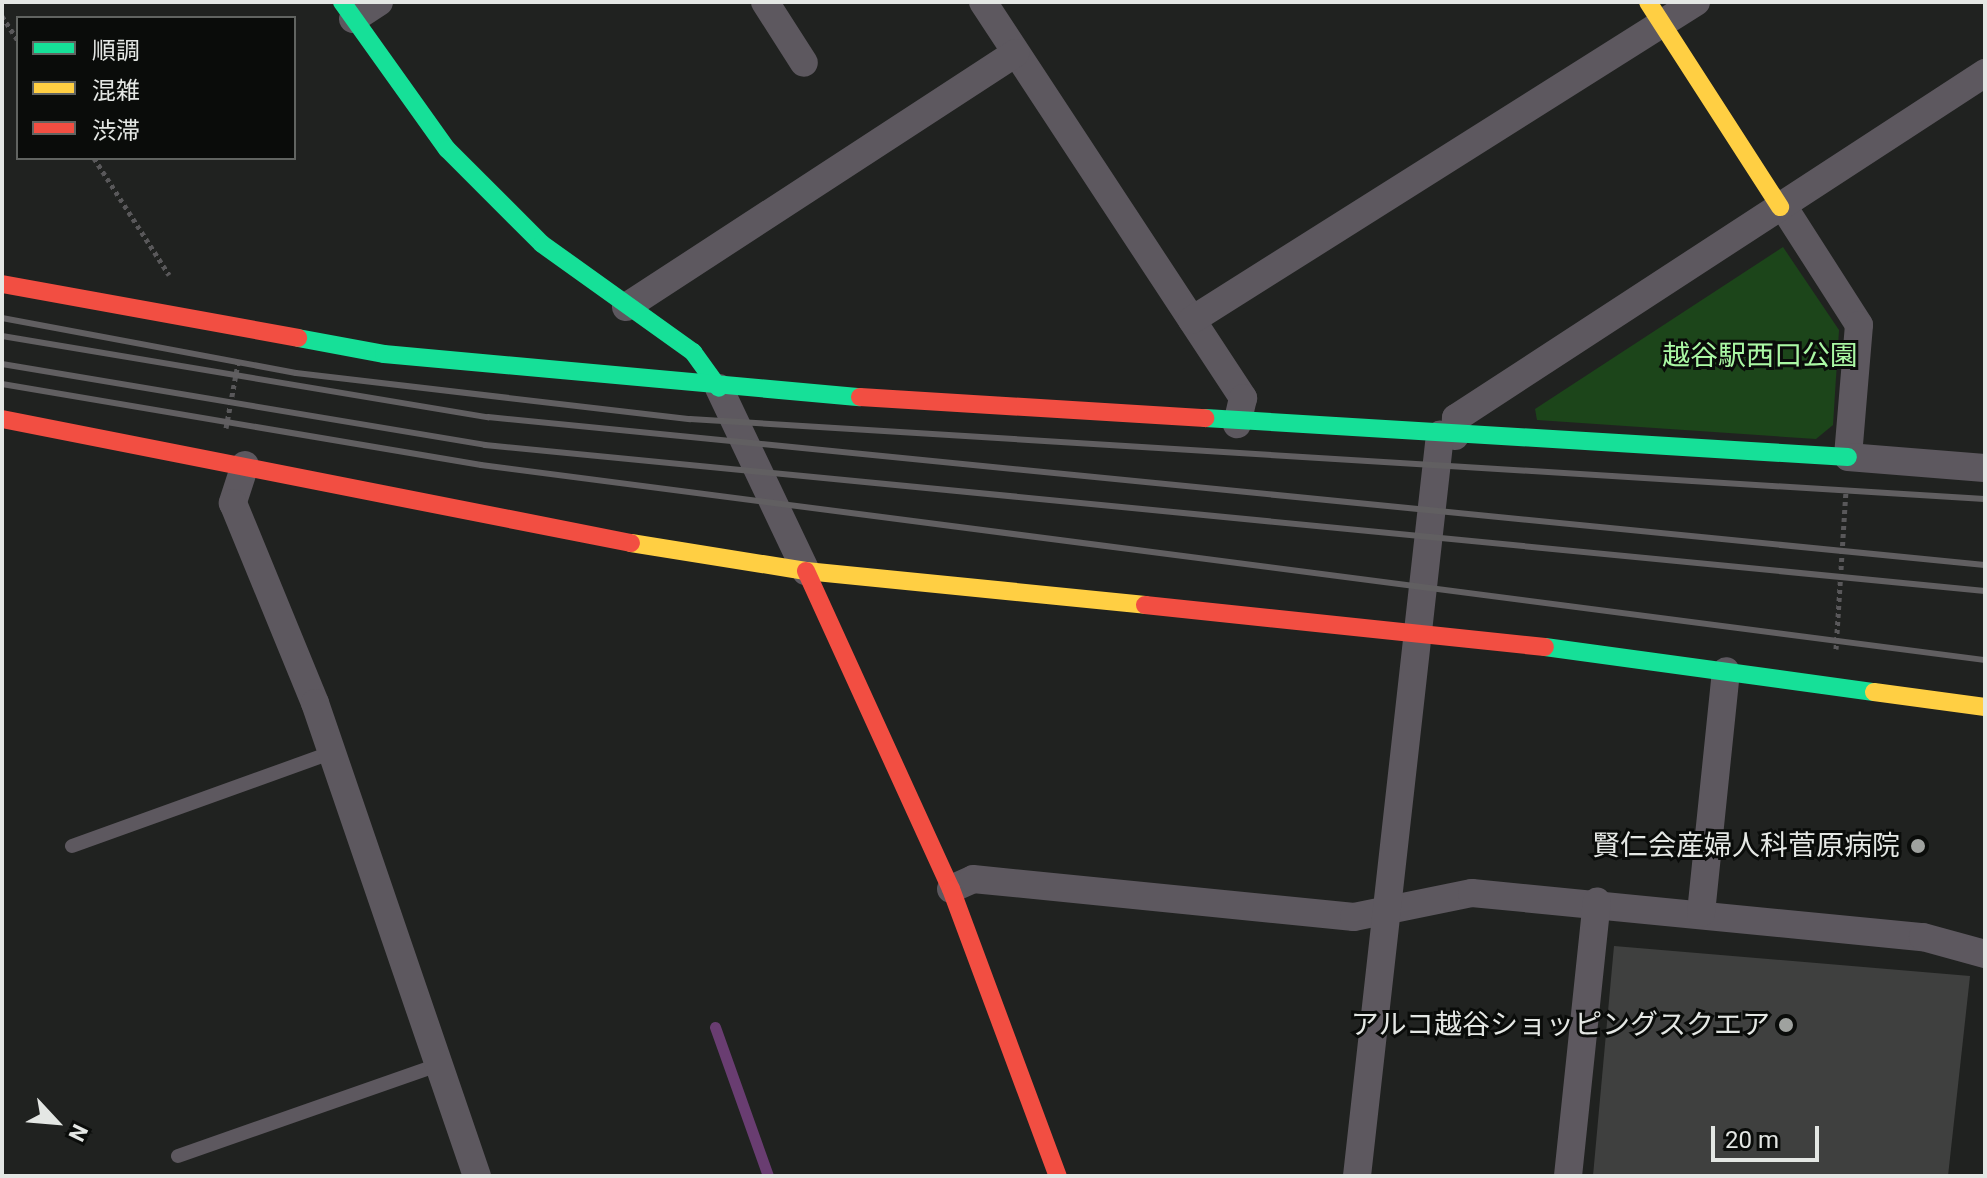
<!DOCTYPE html>
<meta charset="utf-8">
<style>
body{margin:0}
#map{position:relative;width:1987px;height:1178px;overflow:hidden;background:#202220;font-family:Roboto,"Noto Sans JP",sans-serif}
div>[style]{position:absolute}
[style*='--x']{left:calc(var(--x)*1px);top:calc(var(--y)*1px);width:calc(var(--w)*1px);rotate:calc(var(--a)*1deg)}
.green>*{inset:0;background:#1c451a}
.stream>*{height:11px;margin:-5.5px;padding:0 5.5px;transform-origin:5.5px;border-radius:5.5px;background:#693d71}
.building>*{inset:0;background:#3f403f}
.path>*{height:5px;margin-top:-2.5px;transform-origin:0;background:repeating-linear-gradient(90deg,#59585a 0 4px,transparent 0 8px)}
.lane>*{height:14px;margin:-7px;padding:0 7px;transform-origin:7px;border-radius:7px;background:#5d585f}
.street>*{height:28px;margin:-14px;padding:0 14px;transform-origin:14px;border-radius:14px;background:#5d585f}
.fast>*{height:18px;margin:-9px;padding:0 9px;transform-origin:9px;border-radius:9px;background:#16e098}
.slow>*{height:18px;margin:-9px;padding:0 9px;transform-origin:9px;border-radius:9px;background:#ffcf43}
.jam>*{height:18px;margin:-9px;padding:0 9px;transform-origin:9px;border-radius:9px;background:#f24e42}
.rail>*{height:6px;margin:-3px;padding:0 3px;transform-origin:3px;border-radius:3px;background:#615f61}
.dots>*{width:22px;height:22px;translate:-50% -50%;box-sizing:border-box;border:4px solid #0a0c0a;border-radius:50%}
span{translate:-50% -50%;white-space:nowrap;text-align:center;line-height:1.15;-webkit-text-stroke:6px #0a0c0a;paint-order:stroke}
.park-label{font-size:28px;color:#aaf8a4}
.poi-label{font-size:28px;color:#e4e7e4}
.right{translate:-100% -50%;text-align:right}
.frame{position:absolute;inset:0;border:4px solid #e4e7e4;pointer-events:none}
.legend{position:absolute;left:16px;top:16px;width:280px;height:144px;box-sizing:border-box;background:#0a0c0a;border:2px solid #616461;margin:0;padding:10px 14px;list-style:none;font-size:24px;color:#e4e7e4}
.legend li{display:flex;align-items:center;gap:16px;height:40px}
.legend b{width:40px;border:2px solid #616461}
.north{position:absolute;left:16px;top:1082px;width:80px;height:80px;-webkit-text-stroke:6px #0a0c0a;paint-order:stroke;rotate:116deg;font-size:22px;font-weight:700;line-height:32px;text-align:center;color:#e4e7e4}
.north::after{content:'';display:block;margin:auto;width:28px;height:36px;background:#e4e7e4;clip-path:polygon(50% 0,100% 100%,50% 72%,0 100%)}
.scale{position:absolute;left:1711px;top:1126px;width:108px;height:36px;box-sizing:border-box;border:4px solid #e4e7e4;border-top:0;padding-left:10px;font-size:24px;line-height:28px;white-space:nowrap;color:#e4e7e4;-webkit-text-stroke:6px #0a0c0a;paint-order:stroke}
</style>
<div id="map">
<div class="green">
<div style="clip-path:polygon(1783px 247px,1839px 330px,1833px 425px,1816px 439px,1537px 420px,1535px 409px)"></div>
</div>
<div class="stream">
<div style="--x:715;--y:1027;--w:158;--a:70.4"></div>
</div>
<div class="building">
<div style="clip-path:polygon(1614px 946px,1970px 976px,1948px 1176px,1593px 1176px)"></div>
</div>
<div class="path">
<div style="--x:2;--y:16;--w:30;--a:57"></div>
<div style="--x:94;--y:158;--w:139;--a:57.3"></div>
<div style="--x:226;--y:428;--w:66;--a:-79.5"></div>
<div style="--x:1836;--y:649;--w:158;--a:-86.4"></div>
</div>
<div class="lane">
<div style="--x:72;--y:846;--w:277;--a:-19.8"></div>
<div style="--x:178;--y:1156;--w:275;--a:-19.3"></div>
</div>
<div class="street">
<div style="--x:765;--y:2;--w:72;--a:57.4"></div>
<div style="--x:983;--y:2;--w:474;--a:56.7"></div>
<div style="--x:1243;--y:398;--w:27;--a:103"></div>
<div style="--x:353;--y:19;--w:31;--a:-33"></div>
<div style="--x:1783;--y:206;--w:141;--a:57.4"></div>
<div style="--x:1859;--y:325;--w:132;--a:94.8"></div>
<div style="--x:1848;--y:457;--w:137;--a:4.6"></div>
<div style="--x:626;--y:307;--w:465;--a:-33.1"></div>
<div style="--x:1192;--y:320;--w:596;--a:-32.25"></div>
<div style="--x:719;--y:388;--w:203;--a:64.6"></div>
<div style="--x:1455;--y:436;--w:18;--a:-87"></div>
<div style="--x:1456;--y:418;--w:632;--a:-33.11"></div>
<div style="--x:245;--y:465;--w:40;--a:108"></div>
<div style="--x:233;--y:503;--w:216;--a:67.7"></div>
<div style="--x:315;--y:703;--w:500;--a:71.1"></div>
<div style="--x:951;--y:889;--w:24;--a:-24"></div>
<div style="--x:973;--y:879;--w:383;--a:5.7"></div>
<div style="--x:1354;--y:917;--w:120;--a:-11.5"></div>
<div style="--x:1472;--y:893;--w:453;--a:5.6"></div>
<div style="--x:1923;--y:937;--w:64;--a:15.3"></div>
<div style="--x:1701;--y:913;--w:243;--a:-84.1"></div>
<div style="--x:1357;--y:1176;--w:746;--a:-83.61"></div>
<div style="--x:1568;--y:1176;--w:276;--a:-84"></div>
</div>
<div class="fast">
<div style="--x:342;--y:2;--w:181;--a:54.5"></div>
<div style="--x:447;--y:149;--w:134;--a:45"></div>
<div style="--x:542;--y:244;--w:186;--a:35.6"></div>
<div style="--x:693;--y:352;--w:44;--a:54.2"></div>
<div style="--x:298;--y:338;--w:87;--a:10.5"></div>
<div style="--x:384;--y:354;--w:478;--a:5.2"></div>
<div style="--x:1205;--y:418;--w:644;--a:3.47"></div>
<div style="--x:1545;--y:647;--w:332;--a:7.8"></div>
</div>
<div class="slow">
<div style="--x:1648;--y:2;--w:244;--a:57.2"></div>
<div style="--x:631;--y:543;--w:177;--a:9.1"></div>
<div style="--x:806;--y:571;--w:341;--a:5.7"></div>
<div style="--x:1874;--y:692;--w:112;--a:7.7"></div>
</div>
<div class="jam">
<div style="--x:2;--y:284;--w:301;--a:10.3"></div>
<div style="--x:860;--y:397;--w:346;--a:3.5"></div>
<div style="--x:2;--y:419;--w:641;--a:11.15"></div>
<div style="--x:806;--y:571;--w:349;--a:65.5"></div>
<div style="--x:951;--y:889;--w:306;--a:69.6"></div>
<div style="--x:1145;--y:605;--w:402;--a:6"></div>
</div>
<div class="rail">
<div style="--x:2;--y:318;--w:299;--a:10.6"></div>
<div style="--x:296;--y:373;--w:397;--a:6.7"></div>
<div style="--x:690;--y:419;--w:1297;--a:3.54"></div>
<div style="--x:2;--y:336;--w:493;--a:9.5"></div>
<div style="--x:488;--y:417;--w:1504;--a:5.65"></div>
<div style="--x:2;--y:364;--w:490;--a:9.5"></div>
<div style="--x:485;--y:445;--w:1507;--a:5.56"></div>
<div style="--x:2;--y:384;--w:486;--a:9.6"></div>
<div style="--x:481;--y:465;--w:1517;--a:7.39"></div>
</div>
<div class="dots">
<div style="left:1918px;top:846px;background:#9fa29f"></div>
<div style="left:1786px;top:1025px;background:#9fa29f"></div>
</div>
<div class="park-label">
<span style="left:1760px;top:356px">越谷駅西口公園</span>
</div>
<div class="poi-label">
<span class="right" style="left:1900px;top:846px">賢仁会産婦人科菅原病院</span>
<span class="right" style="left:1770px;top:1025px">アルコ越谷ショッピングスクエア</span>
</div>
<div class="frame"></div>
<ul class="legend">
<li><b style="height:10px;background:#16e098"></b>順調</li>
<li><b style="height:10px;background:#ffcf43"></b>混雑</li>
<li><b style="height:10px;background:#f24e42"></b>渋滞</li>
</ul>
<div class="north">N</div>
<div class="scale">20 m</div>
</div>
